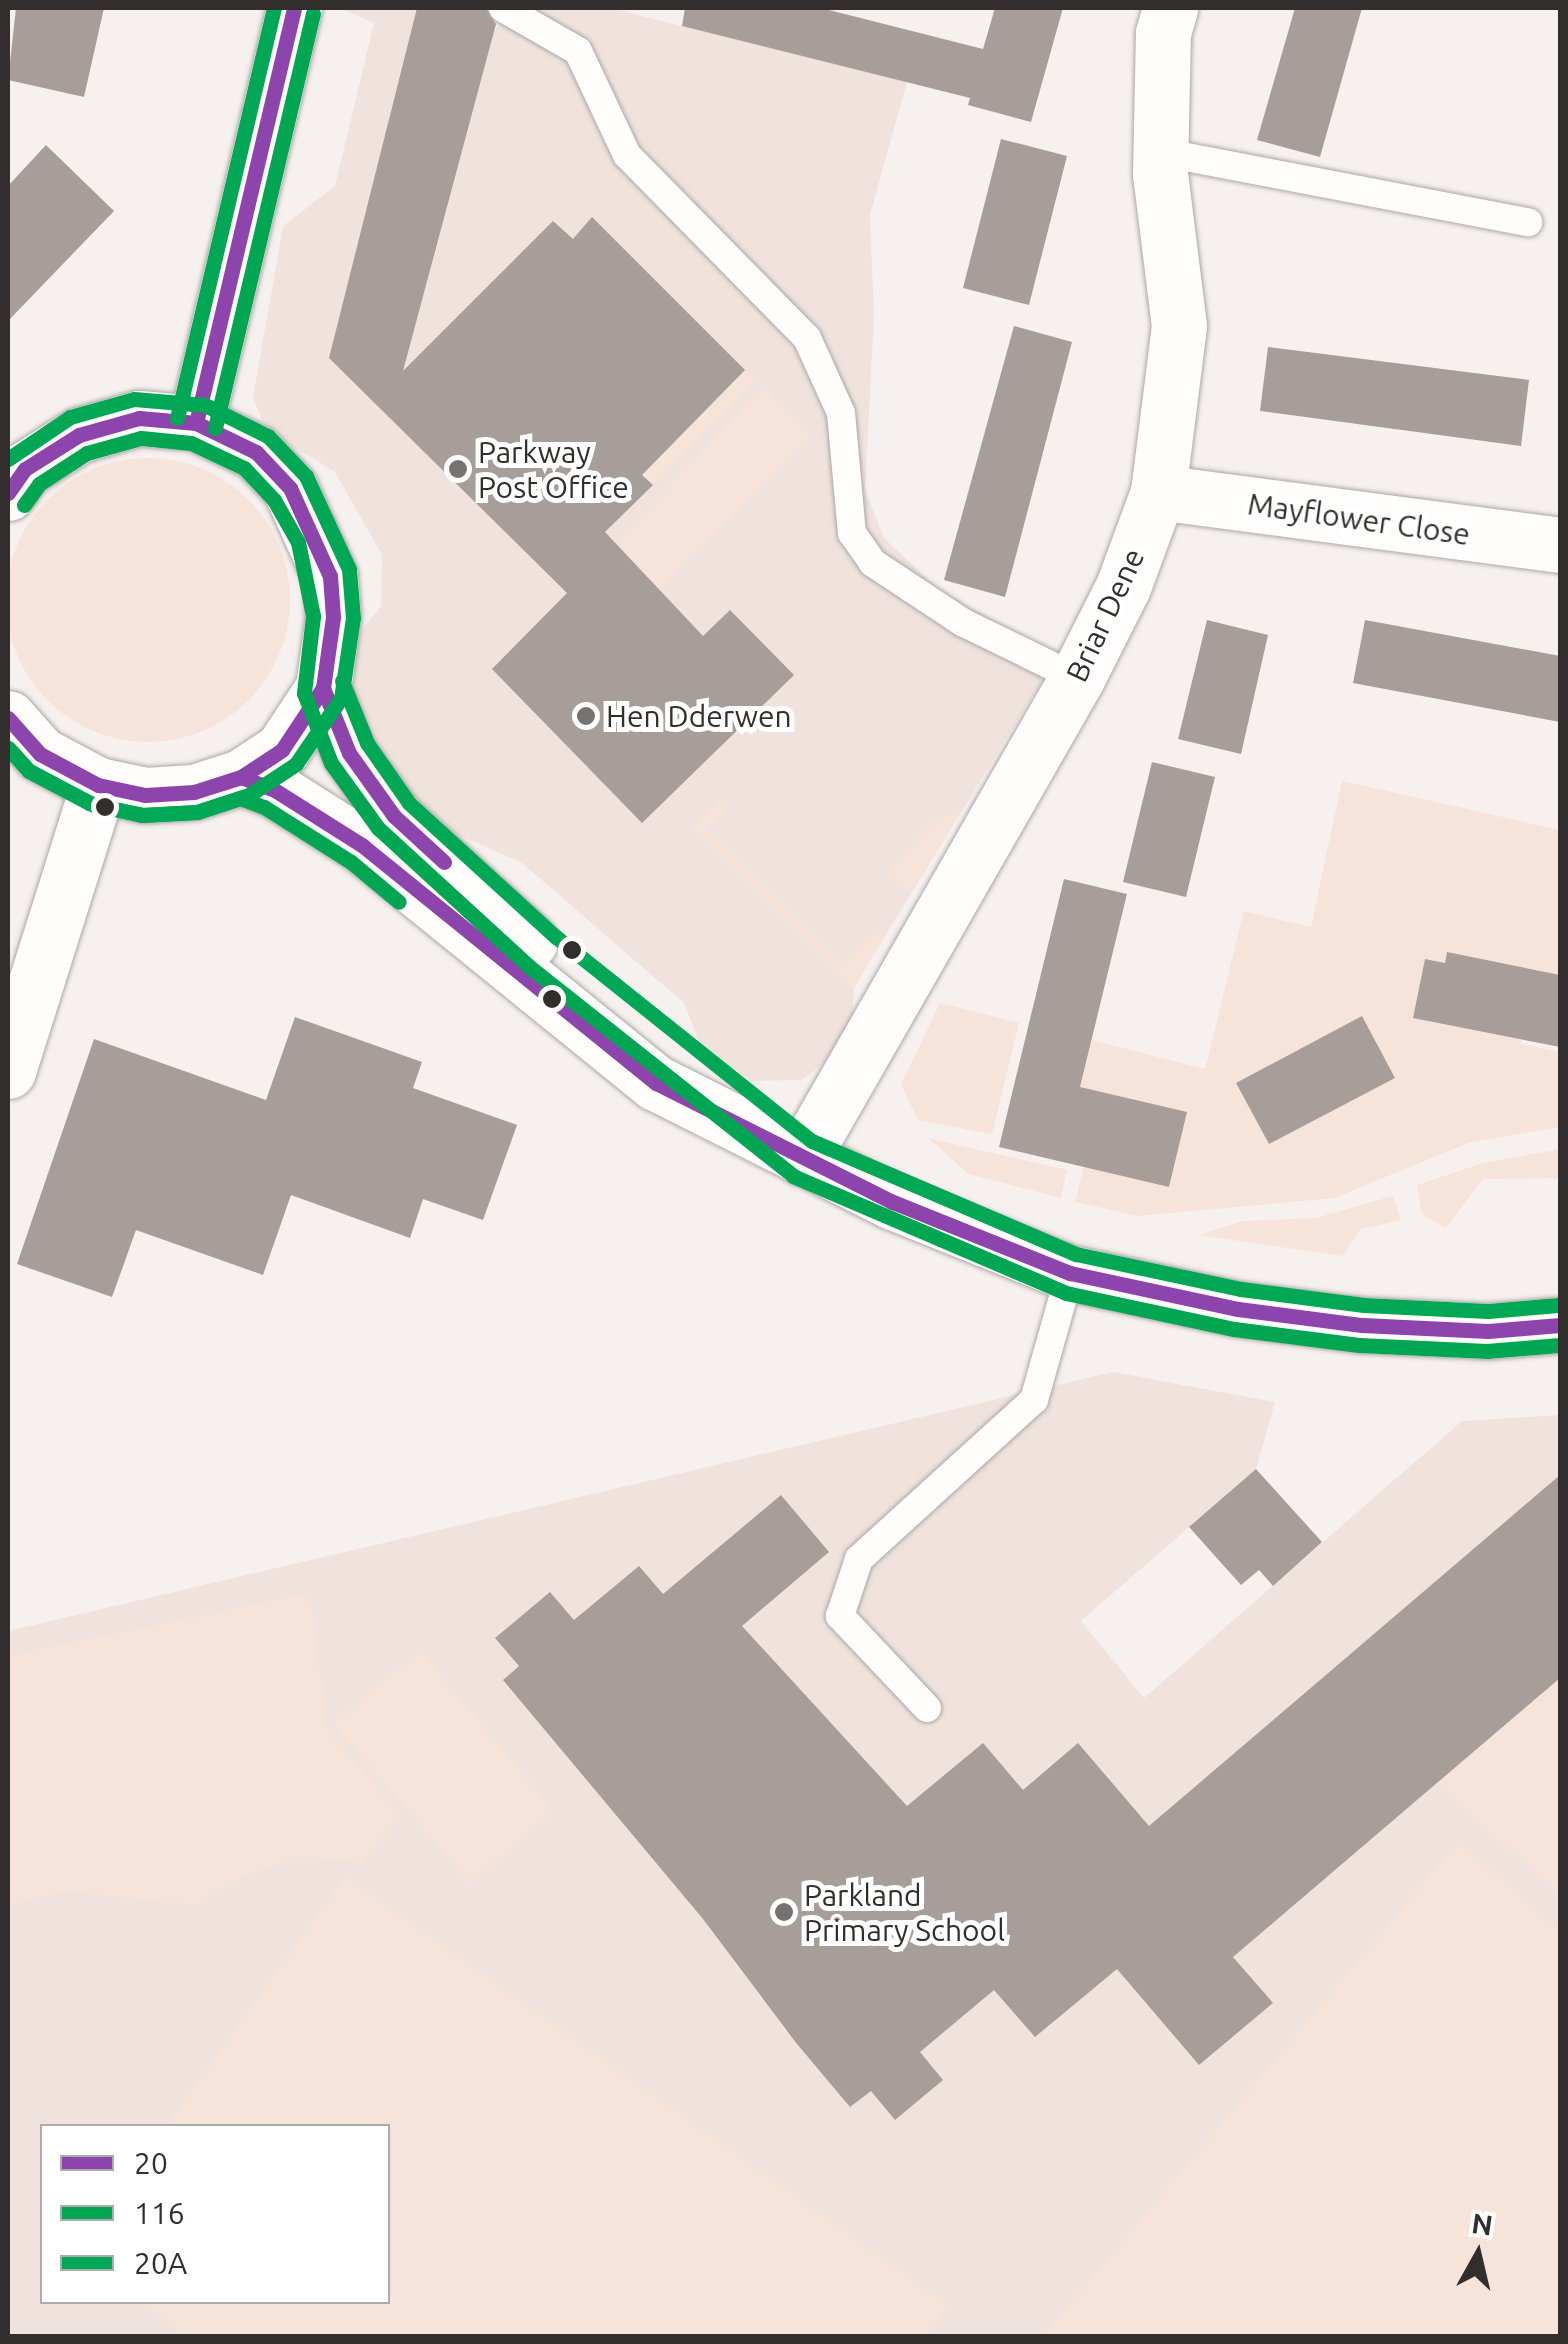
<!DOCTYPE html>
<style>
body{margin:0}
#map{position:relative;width:1568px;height:2344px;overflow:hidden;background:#f6f1ee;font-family:Ubuntu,sans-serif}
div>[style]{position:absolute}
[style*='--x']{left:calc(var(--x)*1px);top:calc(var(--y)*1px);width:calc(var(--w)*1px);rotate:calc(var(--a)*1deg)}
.built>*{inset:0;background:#f0e3de}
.green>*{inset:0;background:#f6e3da}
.round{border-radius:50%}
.building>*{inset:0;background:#a79e99}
.roads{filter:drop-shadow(0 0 2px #aca8a6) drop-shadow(0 0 2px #aca8a6)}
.lane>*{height:28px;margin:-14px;padding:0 14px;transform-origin:14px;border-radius:14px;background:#fefdfc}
.street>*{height:55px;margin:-27.5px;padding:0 27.5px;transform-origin:27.5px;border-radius:27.5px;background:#fefdfc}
.secondary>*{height:55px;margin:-27.5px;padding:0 27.5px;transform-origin:27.5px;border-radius:27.5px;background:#fefdfc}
.bus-1>*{height:15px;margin:-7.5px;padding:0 7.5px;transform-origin:7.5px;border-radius:7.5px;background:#8e44ad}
.bus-2>*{height:15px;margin:-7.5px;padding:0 7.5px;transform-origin:7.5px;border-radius:7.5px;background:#00a651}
.bus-3>*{height:15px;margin:-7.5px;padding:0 7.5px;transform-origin:7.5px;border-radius:7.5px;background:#00a754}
.dots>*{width:28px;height:28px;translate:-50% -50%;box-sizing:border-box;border:5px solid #fff;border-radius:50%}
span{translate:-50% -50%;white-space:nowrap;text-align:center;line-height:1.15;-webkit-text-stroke:10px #fff;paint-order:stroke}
.poi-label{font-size:30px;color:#322e2d}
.left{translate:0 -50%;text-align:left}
.street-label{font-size:30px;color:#322e2d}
.frame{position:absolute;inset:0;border:10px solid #322e2d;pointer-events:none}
.legend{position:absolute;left:40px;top:2124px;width:350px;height:180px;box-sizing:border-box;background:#fff;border:2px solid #adabab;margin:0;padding:12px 18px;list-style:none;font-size:30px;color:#322e2d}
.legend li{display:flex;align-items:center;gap:20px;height:50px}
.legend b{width:50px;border:2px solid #adabab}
.north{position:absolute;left:1428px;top:2204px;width:100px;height:100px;-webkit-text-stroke:8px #fff;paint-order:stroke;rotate:8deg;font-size:28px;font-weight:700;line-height:40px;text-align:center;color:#322e2d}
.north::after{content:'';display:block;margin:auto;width:35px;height:45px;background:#322e2d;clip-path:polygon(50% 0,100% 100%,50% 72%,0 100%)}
</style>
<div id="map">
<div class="built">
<div style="clip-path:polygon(339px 8px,417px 8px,495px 29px,522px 8px,610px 8px,907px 82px,870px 215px,874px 315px,865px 490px,884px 538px,937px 588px,1057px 656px,854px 987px,852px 1026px,832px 1057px,802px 1080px,750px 1081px,700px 1044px,684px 1003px,522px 863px,432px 823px,372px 753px,352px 687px,352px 643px,381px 606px,382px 555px,335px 472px,284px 441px,263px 422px,253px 398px,283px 226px,335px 186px,374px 23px)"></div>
<div style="clip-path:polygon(evenodd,1113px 1372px,1275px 1402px,1256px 1469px,1081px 1621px,1144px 1698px,1462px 1421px,1560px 1415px,1560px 2336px,8px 2336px,8px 1631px,1113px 1372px,42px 2126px,388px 2126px,388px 2302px,42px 2302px,42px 2126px)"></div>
</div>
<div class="green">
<div style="clip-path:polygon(745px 370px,755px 380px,653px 485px,606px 439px,707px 409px)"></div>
<div style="clip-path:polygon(762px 387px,810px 436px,659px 589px,616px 543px)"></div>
<div class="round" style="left:6px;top:458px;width:284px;height:284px"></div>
<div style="clip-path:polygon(evenodd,1342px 781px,1560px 830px,1560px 975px,1447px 952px,1445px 963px,1425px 959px,1522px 1034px,1521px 1044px,1560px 1052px,1560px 1127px,1471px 1142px,1334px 1198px,1138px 1216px,1075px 1202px,1084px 1166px,1169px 1187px,1186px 1113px,1080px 1087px,1092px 1040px,1205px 1069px,1244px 911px,1311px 927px,1342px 781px,1394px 1078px,1269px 1144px,1236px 1083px,1394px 1078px)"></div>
<div style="clip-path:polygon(722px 798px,730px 805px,706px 830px,842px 965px,875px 932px,884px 937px,854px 988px,693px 827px)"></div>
<div style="clip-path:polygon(959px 814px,911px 892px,886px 873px,937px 818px)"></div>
<div style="clip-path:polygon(940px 1003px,1019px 1023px,992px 1134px,918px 1120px,901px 1085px)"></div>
<div style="clip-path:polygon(928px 1138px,1067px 1170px,1061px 1198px,969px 1174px)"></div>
<div style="clip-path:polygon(1560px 1149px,1560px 1178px,1483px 1179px,1446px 1228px,1422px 1214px,1417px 1185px,1483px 1163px)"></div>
<div style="clip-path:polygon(1393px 1196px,1401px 1220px,1361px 1229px,1342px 1256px,1199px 1235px,1243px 1221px,1316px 1218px)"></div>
<div style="clip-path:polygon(310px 1593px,326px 1728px,402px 1816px,361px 1862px,296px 1857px,240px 1878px,198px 1905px,61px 1891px,8px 1905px,8px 1656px)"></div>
<div style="clip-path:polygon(420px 1651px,554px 1811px,470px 1883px,334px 1724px)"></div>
<div style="clip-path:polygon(1560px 1678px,1560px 1894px,1436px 1784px)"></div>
<div style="clip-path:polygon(1458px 1842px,1560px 1931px,1560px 2336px,1043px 2336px)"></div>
<div style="clip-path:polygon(345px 1876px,948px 2305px,926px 2336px,189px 2336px,140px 2302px,388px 2302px,388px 2126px,166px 2126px)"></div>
</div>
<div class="building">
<div style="clip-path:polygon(16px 8px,104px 8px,84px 97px,8px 80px)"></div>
<div style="clip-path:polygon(417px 8px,486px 8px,496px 24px,403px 371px,553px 221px,573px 239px,592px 217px,745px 370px,642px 475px,653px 485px,605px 532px,703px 636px,730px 610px,794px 675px,642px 823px,492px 669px,567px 593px,329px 358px)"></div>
<div style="clip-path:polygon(685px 8px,821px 8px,983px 49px,995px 8px,1063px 8px,1031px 122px,968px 105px,970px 98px,682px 26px)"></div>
<div style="clip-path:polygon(1295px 8px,1362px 8px,1320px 157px,1257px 140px)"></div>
<div style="clip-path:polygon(1001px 139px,1067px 156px,1029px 305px,963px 288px)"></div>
<div style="clip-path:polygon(46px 145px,114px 211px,8px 321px,8px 186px)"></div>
<div style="clip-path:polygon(1014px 326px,1072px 342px,1005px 597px,944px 580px)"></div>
<div style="clip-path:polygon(1268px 347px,1529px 380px,1521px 446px,1260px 411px)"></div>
<div style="clip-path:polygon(1207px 620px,1268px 635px,1241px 754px,1178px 739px)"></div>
<div style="clip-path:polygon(1365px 620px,1560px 656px,1560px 722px,1353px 683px)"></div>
<div style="clip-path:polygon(1152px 762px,1215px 777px,1186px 897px,1123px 882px)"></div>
<div style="clip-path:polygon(1064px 879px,1127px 894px,1080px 1087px,1187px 1112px,1169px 1187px,999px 1147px)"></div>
<div style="clip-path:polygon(1447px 952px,1560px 975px,1560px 1047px,1413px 1018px,1425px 959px,1445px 963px)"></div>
<div style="clip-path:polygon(1362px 1016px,1395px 1078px,1269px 1144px,1236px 1083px)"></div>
<div style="clip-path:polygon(295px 1017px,422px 1062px,413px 1088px,517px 1125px,483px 1220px,423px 1199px,410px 1238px,291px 1195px,263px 1275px,136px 1230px,112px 1297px,17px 1264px,94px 1039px,266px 1100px)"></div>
<div style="clip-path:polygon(1256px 1469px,1322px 1542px,1273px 1586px,1259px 1570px,1241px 1585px,1189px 1527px)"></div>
<div style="clip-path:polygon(1560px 1475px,1560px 1678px,1233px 1957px,1273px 2003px,1199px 2065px,1117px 1969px,1035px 2037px,994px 1990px,920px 2052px,943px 2080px,895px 2120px,871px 2091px,850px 2107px,797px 2044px,703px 1919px,503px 1680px,519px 1666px,495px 1638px,550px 1592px,574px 1620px,639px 1566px,663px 1594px,781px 1495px,829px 1552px,742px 1626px,907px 1806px,983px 1743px,1023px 1790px,1078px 1743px,1149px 1826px)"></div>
</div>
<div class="roads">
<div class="lane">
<div style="--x:503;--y:8;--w:86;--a:29.8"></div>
<div style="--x:578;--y:51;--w:115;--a:64.8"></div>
<div style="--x:627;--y:155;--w:257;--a:45.5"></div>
<div style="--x:807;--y:338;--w:82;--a:65.6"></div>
<div style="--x:841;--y:413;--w:121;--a:84.8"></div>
<div style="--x:852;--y:533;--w:37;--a:55"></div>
<div style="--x:873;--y:563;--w:107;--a:33.5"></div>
<div style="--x:962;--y:622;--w:128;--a:26"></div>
<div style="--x:1160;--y:152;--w:375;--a:10.8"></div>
<div style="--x:927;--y:1708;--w:127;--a:-133.4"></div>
<div style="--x:840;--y:1616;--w:60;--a:-71.6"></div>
<div style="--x:859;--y:1559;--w:236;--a:-42.3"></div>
<div style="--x:1034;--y:1400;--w:132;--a:-74.2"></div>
</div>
<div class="street">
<div style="--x:1158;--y:492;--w:405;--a:7.5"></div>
<div style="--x:8;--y:1071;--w:300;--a:-72.5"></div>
<div style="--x:802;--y:1158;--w:553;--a:-60.19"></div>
<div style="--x:1077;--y:678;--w:102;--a:-63.2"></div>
<div style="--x:1123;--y:587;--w:101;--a:-69.8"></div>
<div style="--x:1158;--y:492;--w:167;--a:-82.8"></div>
<div style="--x:1179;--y:326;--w:153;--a:-97.1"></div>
<div style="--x:1160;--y:174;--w:141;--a:-88.8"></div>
<div style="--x:1163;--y:33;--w:26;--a:-74"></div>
</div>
<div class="secondary">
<div style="--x:196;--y:423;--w:426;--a:-76.7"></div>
<div style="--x:8;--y:493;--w:29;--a:-55"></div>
<div style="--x:25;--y:469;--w:64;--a:-32.2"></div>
<div style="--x:79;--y:435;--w:62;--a:-15.8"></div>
<div style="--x:139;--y:418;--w:57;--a:5"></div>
<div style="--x:196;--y:423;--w:67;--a:25.8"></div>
<div style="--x:256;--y:452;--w:50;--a:46.6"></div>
<div style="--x:290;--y:488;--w:97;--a:65.6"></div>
<div style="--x:330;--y:576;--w:41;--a:85.8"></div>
<div style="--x:333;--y:617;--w:72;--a:98"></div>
<div style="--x:323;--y:688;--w:74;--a:123.5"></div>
<div style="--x:282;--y:750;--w:49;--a:146.6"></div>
<div style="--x:241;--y:777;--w:49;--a:162.3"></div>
<div style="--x:194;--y:792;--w:49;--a:176.5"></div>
<div style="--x:145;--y:795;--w:48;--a:-168"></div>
<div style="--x:98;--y:785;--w:66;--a:-151.9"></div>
<div style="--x:40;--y:754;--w:48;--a:-131.6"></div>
<div style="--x:323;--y:688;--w:70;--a:68.2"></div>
<div style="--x:349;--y:753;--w:77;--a:54.5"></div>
<div style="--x:394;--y:816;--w:185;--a:42.6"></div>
<div style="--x:241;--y:777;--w:34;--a:21"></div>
<div style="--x:273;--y:789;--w:107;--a:32.3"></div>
<div style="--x:363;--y:846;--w:377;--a:39"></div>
<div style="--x:656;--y:1083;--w:265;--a:26.7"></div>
<div style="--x:893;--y:1202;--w:191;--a:21.9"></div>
<div style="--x:1070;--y:1273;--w:172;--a:12.1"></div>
<div style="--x:1238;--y:1309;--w:125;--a:7.4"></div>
<div style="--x:1362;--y:1325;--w:126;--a:2.7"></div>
<div style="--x:1488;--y:1331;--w:72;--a:-4.8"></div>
</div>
</div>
<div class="bus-1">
<div style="--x:196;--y:423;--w:426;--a:-76.7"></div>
<div style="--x:8;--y:493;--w:29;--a:-55"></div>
<div style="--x:25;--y:469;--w:64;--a:-32.2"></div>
<div style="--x:79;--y:435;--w:62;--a:-15.8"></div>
<div style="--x:139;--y:418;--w:57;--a:5"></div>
<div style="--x:196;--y:423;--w:67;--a:25.8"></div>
<div style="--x:256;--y:452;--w:50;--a:46.6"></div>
<div style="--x:290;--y:488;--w:97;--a:65.6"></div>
<div style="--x:330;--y:576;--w:41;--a:85.8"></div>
<div style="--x:333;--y:617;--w:72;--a:98"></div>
<div style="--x:323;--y:688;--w:74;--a:123.5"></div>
<div style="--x:282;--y:750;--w:49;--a:146.6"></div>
<div style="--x:241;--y:777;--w:49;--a:162.3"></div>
<div style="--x:194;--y:792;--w:49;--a:176.5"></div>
<div style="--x:145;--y:795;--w:48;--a:-168"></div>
<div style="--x:98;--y:785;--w:66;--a:-151.9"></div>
<div style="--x:40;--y:754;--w:48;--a:-131.6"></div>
<div style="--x:323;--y:688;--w:70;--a:68.2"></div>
<div style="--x:349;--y:753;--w:77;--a:54.5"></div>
<div style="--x:394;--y:816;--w:68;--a:42.6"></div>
<div style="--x:241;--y:777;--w:34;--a:21"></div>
<div style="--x:273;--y:789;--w:107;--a:32.3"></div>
<div style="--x:363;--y:846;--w:377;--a:39"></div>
<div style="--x:656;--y:1083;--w:265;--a:26.7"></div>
<div style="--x:893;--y:1202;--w:191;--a:21.9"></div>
<div style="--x:1070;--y:1273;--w:172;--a:12.1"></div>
<div style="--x:1238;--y:1309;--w:125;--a:7.4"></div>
<div style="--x:1362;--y:1325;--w:126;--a:2.7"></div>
<div style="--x:1488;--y:1331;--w:72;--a:-4.8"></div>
</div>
<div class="bus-2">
<div style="--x:215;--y:428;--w:426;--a:-76.7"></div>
<div style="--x:24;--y:505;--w:26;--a:-54"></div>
<div style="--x:39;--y:484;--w:57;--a:-32.9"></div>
<div style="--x:87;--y:453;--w:56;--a:-15.5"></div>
<div style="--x:141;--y:438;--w:50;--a:5.7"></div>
<div style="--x:191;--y:443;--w:59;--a:25.3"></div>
<div style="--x:244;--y:468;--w:44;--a:46.8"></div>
<div style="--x:274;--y:500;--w:48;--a:60.3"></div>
<div style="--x:298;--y:542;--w:76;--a:78.5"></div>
<div style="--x:313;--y:616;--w:78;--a:96.7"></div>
<div style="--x:304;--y:693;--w:75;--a:68.9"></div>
<div style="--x:331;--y:763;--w:80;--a:54.1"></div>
<div style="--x:378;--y:828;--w:207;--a:42.5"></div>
<div style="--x:531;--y:968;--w:335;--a:38.4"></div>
<div style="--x:793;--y:1176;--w:297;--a:23.2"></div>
<div style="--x:1066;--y:1293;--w:172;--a:12.1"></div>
<div style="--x:1234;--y:1329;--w:126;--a:7.3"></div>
<div style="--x:1359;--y:1345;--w:128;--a:2.7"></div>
<div style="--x:1487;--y:1351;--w:73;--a:-4.7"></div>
<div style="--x:8;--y:748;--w:31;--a:48"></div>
<div style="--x:29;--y:771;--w:73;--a:27.6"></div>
<div style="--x:94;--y:805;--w:51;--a:11.3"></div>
<div style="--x:144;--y:815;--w:53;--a:-3.2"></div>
<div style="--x:197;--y:812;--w:45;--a:-18"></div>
<div style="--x:240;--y:798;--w:26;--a:21"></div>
<div style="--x:264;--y:807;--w:103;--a:32.3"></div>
<div style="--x:351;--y:862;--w:62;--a:39.8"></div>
</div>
<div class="bus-3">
<div style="--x:177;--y:418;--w:421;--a:-76.7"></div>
<div style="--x:8;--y:459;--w:75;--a:-34.1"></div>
<div style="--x:70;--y:417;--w:66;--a:-15.7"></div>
<div style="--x:134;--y:399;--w:71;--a:4.8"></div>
<div style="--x:205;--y:405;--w:70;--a:26.2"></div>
<div style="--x:268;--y:436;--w:55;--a:46.5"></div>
<div style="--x:306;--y:476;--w:102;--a:65.2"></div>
<div style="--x:349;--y:569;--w:49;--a:85.3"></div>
<div style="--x:353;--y:618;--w:81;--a:98.5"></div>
<div style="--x:341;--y:698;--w:80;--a:124.3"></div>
<div style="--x:296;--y:764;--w:56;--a:146.6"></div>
<div style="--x:249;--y:795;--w:55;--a:161.9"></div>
<div style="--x:197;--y:812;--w:56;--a:176.9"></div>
<div style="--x:141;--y:815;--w:53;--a:-167"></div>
<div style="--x:89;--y:803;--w:68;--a:-151.9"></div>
<div style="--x:29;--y:771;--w:31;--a:-132"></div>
<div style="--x:342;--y:681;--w:67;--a:68"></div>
<div style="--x:367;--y:743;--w:73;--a:55"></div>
<div style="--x:409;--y:803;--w:199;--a:42.4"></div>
<div style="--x:556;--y:937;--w:327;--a:38.6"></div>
<div style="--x:812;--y:1141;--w:287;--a:23.2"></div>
<div style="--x:1076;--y:1254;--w:169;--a:12"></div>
<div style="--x:1241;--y:1289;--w:124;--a:7.4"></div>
<div style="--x:1364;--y:1305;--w:124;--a:2.8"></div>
<div style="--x:1488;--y:1311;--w:70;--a:-4.9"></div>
</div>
<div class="dots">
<div style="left:458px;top:469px;background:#777271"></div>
<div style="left:586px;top:716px;background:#777271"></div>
<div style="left:105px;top:807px;background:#322e2d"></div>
<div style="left:572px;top:950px;background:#322e2d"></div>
<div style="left:552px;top:999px;background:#322e2d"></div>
<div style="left:784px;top:1912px;background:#777271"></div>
</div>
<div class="poi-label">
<span class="left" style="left:478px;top:469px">Parkway<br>Post Office</span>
<span class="left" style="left:606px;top:716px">Hen Dderwen</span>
<span class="left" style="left:804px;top:1912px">Parkland<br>Primary School</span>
</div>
<div class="street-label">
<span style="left:1359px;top:519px;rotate:8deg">Mayflower Close</span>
<span style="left:1105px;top:615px;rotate:-65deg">Briar Dene</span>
</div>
<div class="frame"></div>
<ul class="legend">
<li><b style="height:12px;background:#8e44ad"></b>20</li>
<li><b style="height:12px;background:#00a651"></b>116</li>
<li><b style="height:12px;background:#00a754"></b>20A</li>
</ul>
<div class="north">N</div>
</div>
